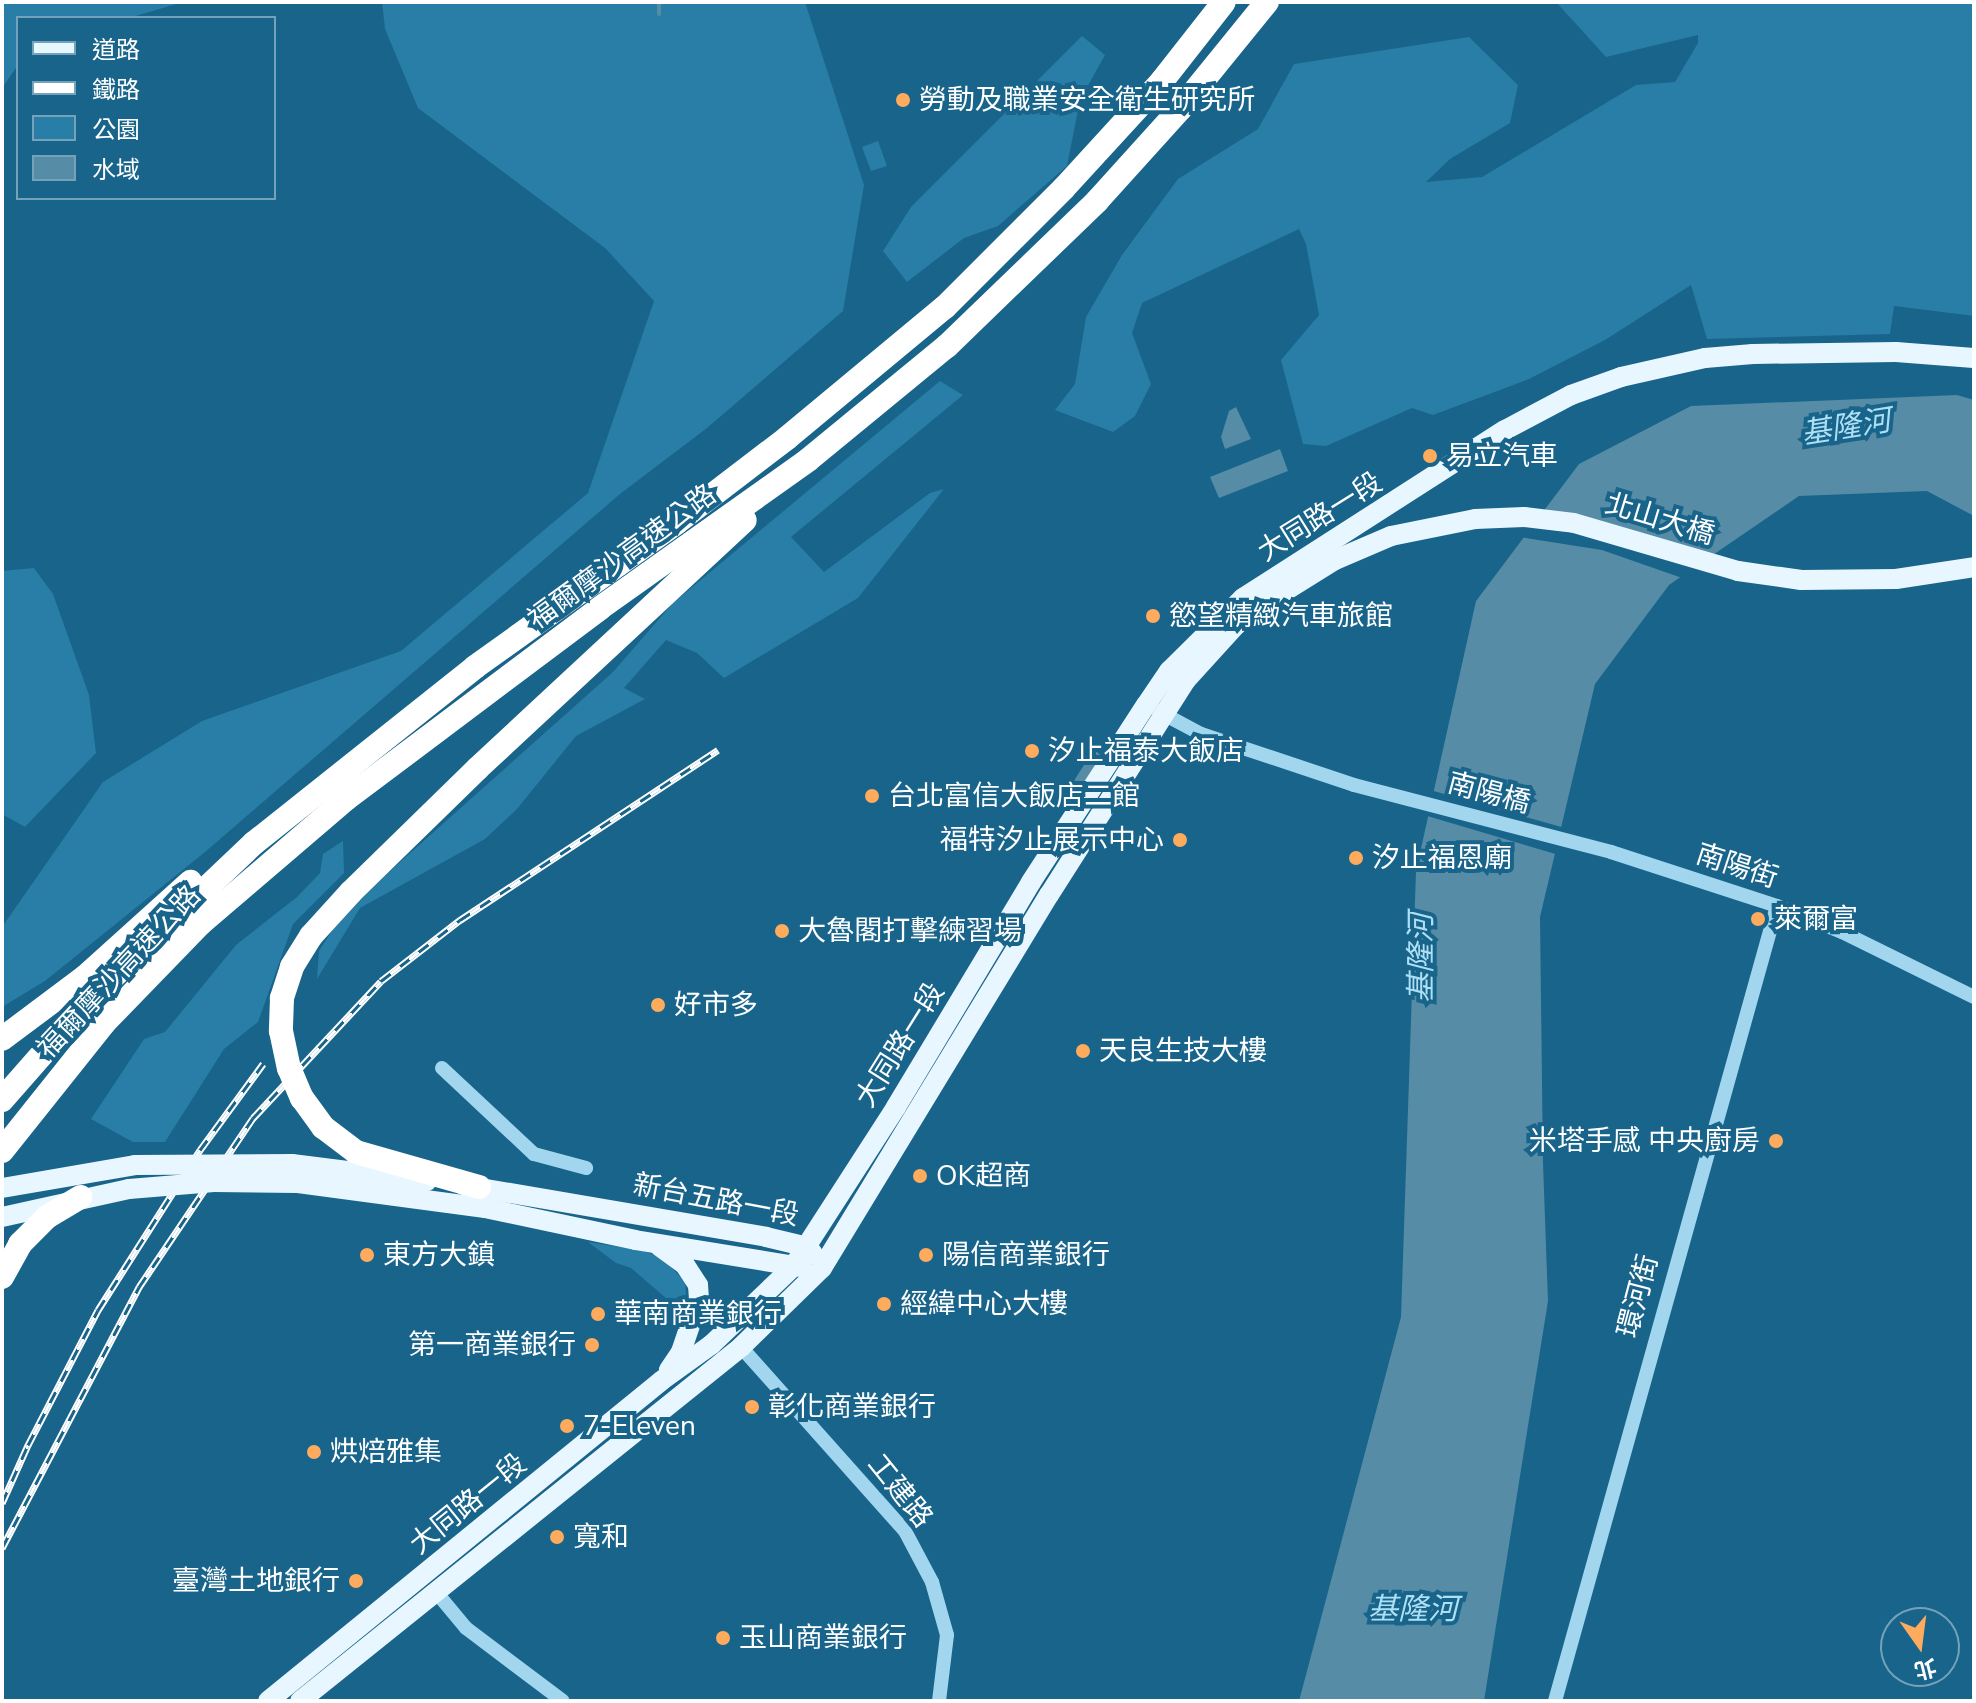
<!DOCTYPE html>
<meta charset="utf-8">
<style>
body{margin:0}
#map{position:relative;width:1976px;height:1703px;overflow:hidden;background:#18648a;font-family:"Nunito Sans","Noto Sans TC",sans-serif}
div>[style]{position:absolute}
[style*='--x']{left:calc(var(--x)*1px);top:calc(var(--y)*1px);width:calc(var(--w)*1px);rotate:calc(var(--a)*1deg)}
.green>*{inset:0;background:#287ea6}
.water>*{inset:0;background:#568ca6}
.pier>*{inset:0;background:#18648a}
.stream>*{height:4px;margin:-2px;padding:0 2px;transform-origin:2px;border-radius:2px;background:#568ca6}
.minor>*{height:14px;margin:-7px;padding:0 7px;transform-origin:7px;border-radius:7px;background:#a1d6ee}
.major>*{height:20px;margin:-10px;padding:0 10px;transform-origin:10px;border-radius:10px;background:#e8f6ff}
.highway>*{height:24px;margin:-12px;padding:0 12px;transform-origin:12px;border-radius:12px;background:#fff}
.rail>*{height:7px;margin-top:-3.5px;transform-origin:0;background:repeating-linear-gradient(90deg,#18648a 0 12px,#fff 0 24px);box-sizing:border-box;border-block:2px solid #fff}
.major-bridge>*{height:20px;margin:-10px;padding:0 10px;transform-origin:10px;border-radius:10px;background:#e8f6ff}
.highway-bridge>*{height:24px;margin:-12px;padding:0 12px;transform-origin:12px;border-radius:12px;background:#fff}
.dots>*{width:22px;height:22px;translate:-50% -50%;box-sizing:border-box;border:4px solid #18648a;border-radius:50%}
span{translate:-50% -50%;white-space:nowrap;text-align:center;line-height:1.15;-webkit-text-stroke:8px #18648a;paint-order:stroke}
.poi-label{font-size:28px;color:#fff}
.left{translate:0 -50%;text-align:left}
.right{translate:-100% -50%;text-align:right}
.street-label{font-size:28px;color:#fff}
.water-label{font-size:30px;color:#addff5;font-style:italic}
.frame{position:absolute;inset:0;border:4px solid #fff;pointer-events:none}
.legend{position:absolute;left:16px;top:16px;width:260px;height:184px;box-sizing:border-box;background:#18648a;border:2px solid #74a2b9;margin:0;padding:10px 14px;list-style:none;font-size:24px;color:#fff}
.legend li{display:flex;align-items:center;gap:16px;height:40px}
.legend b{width:40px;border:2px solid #74a2b9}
.north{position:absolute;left:1880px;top:1607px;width:80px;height:80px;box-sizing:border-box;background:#18648a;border:2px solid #74a2b9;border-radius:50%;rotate:166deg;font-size:22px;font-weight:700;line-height:32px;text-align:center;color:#fff}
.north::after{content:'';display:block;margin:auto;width:28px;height:36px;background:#ffab5e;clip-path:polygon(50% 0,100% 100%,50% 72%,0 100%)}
</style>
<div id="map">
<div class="green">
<div style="clip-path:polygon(2px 2px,183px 2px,129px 18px,18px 18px,18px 65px,2px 88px)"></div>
<div style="clip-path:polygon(382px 2px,805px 2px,864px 185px,843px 311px,707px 428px,620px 494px,205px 852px,45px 981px,2px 1007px,2px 927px,103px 782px,202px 721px,401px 651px,588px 493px,654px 301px,605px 248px,418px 108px,385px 29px)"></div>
<div style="clip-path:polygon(1556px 2px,1974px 2px,1974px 316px,1894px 306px,1890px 334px,1707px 339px,1691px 285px,1605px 340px,1529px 379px,1433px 415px,1412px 408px,1326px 446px,1303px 444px,1281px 360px,1319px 315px,1306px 244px,1299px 229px,1142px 303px,1132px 333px,1151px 384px,1135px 416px,1113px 432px,1055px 410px,1075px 384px,1086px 317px,1122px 255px,1178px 179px,1258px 129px,1294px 64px,1469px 37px,1518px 85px,1510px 123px,1450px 159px,1426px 182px,1482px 177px,1636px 85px,1675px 82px,1698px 43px,1698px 35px,1606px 57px)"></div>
<div style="clip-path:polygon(1082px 36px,1105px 55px,1080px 100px,1067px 166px,998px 226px,964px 238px,907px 282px,883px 251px,911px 207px)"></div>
<div style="clip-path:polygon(878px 141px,887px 166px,871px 171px,862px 147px)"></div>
<div style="clip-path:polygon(940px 381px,963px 395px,791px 537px,824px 572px,930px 493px,944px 489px,858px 598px,724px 678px,697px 653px,666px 640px,624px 688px,645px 699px,576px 736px,517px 809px,485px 839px,360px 908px,317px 979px,319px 951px,344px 912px,613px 672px,673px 603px)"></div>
<div style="clip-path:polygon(34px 568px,53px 594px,89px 695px,96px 753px,25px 827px,2px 814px,2px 571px)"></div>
<div style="clip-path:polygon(343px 841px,344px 873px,293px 924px,258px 1022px,224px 1049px,165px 1142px,133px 1142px,91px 1119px,144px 1039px,165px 1032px,236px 945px,297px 897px,320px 873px,323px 854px)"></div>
<div style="clip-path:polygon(588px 1242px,640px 1250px,662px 1257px,685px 1282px,688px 1317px,631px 1268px,616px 1263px)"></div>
</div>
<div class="water">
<div style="clip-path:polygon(1957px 395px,1974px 400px,1974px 516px,1927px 491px,1799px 496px,1669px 585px,1595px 684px,1540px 917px,1543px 1163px,1548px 1301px,1484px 1701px,1299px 1701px,1401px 1317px,1416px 871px,1476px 601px,1579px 464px,1691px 406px)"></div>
<div style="clip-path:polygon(1236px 407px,1251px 439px,1225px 449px,1221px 437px,1229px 411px)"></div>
<div style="clip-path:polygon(1280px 449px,1288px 471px,1219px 498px,1210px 477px)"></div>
<div style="clip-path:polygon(1096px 746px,1109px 755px,1070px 814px,1058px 806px)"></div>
</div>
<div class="pier">
<div style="clip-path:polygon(1537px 513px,1717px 557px,1685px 579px,1602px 550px,1520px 537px)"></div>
<div style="clip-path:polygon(1430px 790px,1565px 828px,1559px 855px,1424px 815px)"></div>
</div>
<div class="stream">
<div style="--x:659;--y:14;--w:12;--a:-90"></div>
</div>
<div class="minor">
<div style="--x:1158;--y:711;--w:49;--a:28.1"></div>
<div style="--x:1201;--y:734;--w:161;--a:18.4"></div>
<div style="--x:1354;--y:785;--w:266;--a:14.6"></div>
<div style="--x:1611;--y:852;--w:175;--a:18"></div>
<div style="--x:1777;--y:906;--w:70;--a:21.8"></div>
<div style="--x:1842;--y:932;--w:147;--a:26.2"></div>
<div style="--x:442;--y:1068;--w:126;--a:43.1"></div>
<div style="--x:534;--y:1154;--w:54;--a:15.1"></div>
<div style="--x:741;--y:1347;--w:246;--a:48.3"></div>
<div style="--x:905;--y:1531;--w:58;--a:62.1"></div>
<div style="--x:932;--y:1582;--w:55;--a:74.2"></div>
<div style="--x:947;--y:1635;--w:66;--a:96.9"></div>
<div style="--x:436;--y:1592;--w:47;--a:50.2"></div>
<div style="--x:466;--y:1628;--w:121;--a:37"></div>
<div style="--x:1555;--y:1701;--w:825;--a:-74.4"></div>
</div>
<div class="major">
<div style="--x:292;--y:1164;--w:136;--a:7.2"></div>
<div style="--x:298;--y:1183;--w:189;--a:7.6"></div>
<div style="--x:485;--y:1208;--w:153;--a:12"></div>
<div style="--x:635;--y:1240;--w:169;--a:9.2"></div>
<div style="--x:463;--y:1185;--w:307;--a:9.7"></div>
<div style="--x:766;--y:1237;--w:43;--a:13.4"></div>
<div style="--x:808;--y:1247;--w:9;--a:54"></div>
<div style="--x:2;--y:1188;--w:135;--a:-9.8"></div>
<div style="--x:2;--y:1217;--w:130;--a:-12.4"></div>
<div style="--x:659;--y:1246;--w:32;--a:36"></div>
<div style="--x:685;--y:1265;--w:24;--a:57"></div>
<div style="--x:698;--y:1285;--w:14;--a:86"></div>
<div style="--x:699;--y:1299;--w:56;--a:108.8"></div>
<div style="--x:681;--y:1352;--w:22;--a:124"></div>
<div style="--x:268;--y:1701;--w:507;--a:-39.15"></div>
<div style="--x:661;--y:1381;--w:62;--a:-35.8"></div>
<div style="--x:711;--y:1345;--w:113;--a:-43.6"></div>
<div style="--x:793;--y:1267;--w:190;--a:-57.2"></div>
<div style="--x:896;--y:1107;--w:262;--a:-59"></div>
<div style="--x:1031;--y:882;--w:211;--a:-57"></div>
<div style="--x:1146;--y:705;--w:41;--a:-55.9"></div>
<div style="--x:1169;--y:671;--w:104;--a:-44.6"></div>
<div style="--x:1243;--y:598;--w:311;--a:-32.7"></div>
<div style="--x:1505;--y:430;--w:75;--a:-27.9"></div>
<div style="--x:1571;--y:395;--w:53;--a:-19.8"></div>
<div style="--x:1621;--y:377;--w:86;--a:-12.7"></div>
<div style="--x:1705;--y:358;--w:48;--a:-4.8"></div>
<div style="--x:1753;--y:354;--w:143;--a:-0.8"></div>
<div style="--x:1896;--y:352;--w:78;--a:4.4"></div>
<div style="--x:300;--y:1701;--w:566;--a:-38.75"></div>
<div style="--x:741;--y:1347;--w:113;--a:-44.3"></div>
<div style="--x:822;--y:1268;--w:437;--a:-58.7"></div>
<div style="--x:1049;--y:895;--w:255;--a:-57.5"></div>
<div style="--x:1186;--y:680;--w:74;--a:-47.7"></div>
<div style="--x:1236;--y:625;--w:31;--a:-37"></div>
<div style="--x:1261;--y:606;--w:87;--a:-31.9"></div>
<div style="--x:1335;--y:560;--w:61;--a:-23.2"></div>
<div style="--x:1391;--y:536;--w:86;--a:-11.4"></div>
<div style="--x:1475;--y:519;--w:49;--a:-2.3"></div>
<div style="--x:1524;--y:517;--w:50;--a:6.8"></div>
<div style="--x:1574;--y:523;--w:171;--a:16.3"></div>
<div style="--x:1738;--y:571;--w:64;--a:8.1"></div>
<div style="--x:1801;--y:580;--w:95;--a:-0.6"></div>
<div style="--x:1896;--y:579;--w:79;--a:-8.7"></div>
</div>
<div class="highway">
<div style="--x:311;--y:936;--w:59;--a:-47.7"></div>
<div style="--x:351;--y:892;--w:177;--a:-44.3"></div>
<div style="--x:478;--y:768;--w:364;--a:-42.9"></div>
<div style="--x:2;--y:1039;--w:104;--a:-36.8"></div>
<div style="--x:85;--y:977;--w:142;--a:-42.1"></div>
<div style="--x:2;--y:1100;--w:144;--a:-48.7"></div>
<div style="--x:97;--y:992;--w:216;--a:-43.5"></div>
<div style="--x:254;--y:843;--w:283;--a:-38.5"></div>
<div style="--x:475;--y:667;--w:247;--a:-35.6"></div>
<div style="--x:676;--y:523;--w:140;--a:-37.4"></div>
<div style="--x:787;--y:438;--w:205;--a:-39.7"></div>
<div style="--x:945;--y:307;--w:168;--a:-45"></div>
<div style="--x:1064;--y:188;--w:145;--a:-47.5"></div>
<div style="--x:1162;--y:81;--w:100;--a:-51.9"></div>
<div style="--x:323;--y:1127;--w:41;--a:37.1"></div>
<div style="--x:356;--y:1152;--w:128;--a:15.9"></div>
<div style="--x:2;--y:1151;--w:164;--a:-51.4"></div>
<div style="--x:104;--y:1023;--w:138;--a:-45.9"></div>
<div style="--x:200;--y:924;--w:192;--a:-40.6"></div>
<div style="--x:346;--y:799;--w:318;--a:-36.9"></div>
<div style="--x:600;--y:608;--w:255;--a:-35.4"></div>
<div style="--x:808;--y:460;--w:180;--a:-39.4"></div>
<div style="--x:947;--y:346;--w:209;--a:-44"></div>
<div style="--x:1097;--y:201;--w:124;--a:-47.9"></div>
<div style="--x:1180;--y:109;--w:138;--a:-50.9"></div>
<div style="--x:2;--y:1277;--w:38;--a:-61"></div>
<div style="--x:20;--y:1244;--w:38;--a:-45"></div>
<div style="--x:47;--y:1217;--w:39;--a:-31"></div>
</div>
<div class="rail">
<div style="--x:2;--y:1503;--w:64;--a:-65.9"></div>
<div style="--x:28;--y:1445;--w:152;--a:-62.6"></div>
<div style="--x:98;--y:1310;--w:190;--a:-57.5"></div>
<div style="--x:200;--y:1150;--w:107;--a:-53.8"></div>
<div style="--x:2;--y:1548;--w:295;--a:-62.3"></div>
<div style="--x:139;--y:1287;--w:204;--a:-56"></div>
<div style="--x:253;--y:1118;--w:187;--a:-46.9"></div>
<div style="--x:381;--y:981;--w:100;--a:-37.7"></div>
<div style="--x:460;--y:920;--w:309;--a:-33.4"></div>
</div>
<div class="major-bridge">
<div style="--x:135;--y:1165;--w:157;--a:-0.4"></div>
<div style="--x:129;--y:1189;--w:85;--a:-4.7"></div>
<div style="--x:214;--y:1182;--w:84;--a:0.7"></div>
</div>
<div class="highway-bridge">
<div style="--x:311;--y:936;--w:36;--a:122"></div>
<div style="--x:292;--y:967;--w:33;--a:108"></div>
<div style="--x:282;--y:998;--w:33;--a:92"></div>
<div style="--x:281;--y:1031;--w:38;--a:78"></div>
<div style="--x:289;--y:1068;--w:33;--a:67"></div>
<div style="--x:302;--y:1098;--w:36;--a:54"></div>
</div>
<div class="dots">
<div style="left:903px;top:100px;background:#ffab5e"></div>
<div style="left:1430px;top:456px;background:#ffab5e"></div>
<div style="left:1153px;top:616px;background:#ffab5e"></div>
<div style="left:1032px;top:751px;background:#ffab5e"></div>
<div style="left:872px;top:796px;background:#ffab5e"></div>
<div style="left:1180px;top:840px;background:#ffab5e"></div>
<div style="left:1356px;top:858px;background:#ffab5e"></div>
<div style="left:1758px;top:919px;background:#ffab5e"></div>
<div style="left:782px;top:931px;background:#ffab5e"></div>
<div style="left:658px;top:1005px;background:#ffab5e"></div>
<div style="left:1083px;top:1051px;background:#ffab5e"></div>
<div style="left:1776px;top:1141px;background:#ffab5e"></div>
<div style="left:920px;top:1176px;background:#ffab5e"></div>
<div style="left:367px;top:1255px;background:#ffab5e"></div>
<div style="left:926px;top:1255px;background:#ffab5e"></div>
<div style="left:884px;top:1304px;background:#ffab5e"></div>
<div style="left:598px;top:1314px;background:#ffab5e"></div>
<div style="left:592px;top:1345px;background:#ffab5e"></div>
<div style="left:752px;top:1407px;background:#ffab5e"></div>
<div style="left:567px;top:1426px;background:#ffab5e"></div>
<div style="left:314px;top:1452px;background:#ffab5e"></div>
<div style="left:557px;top:1537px;background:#ffab5e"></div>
<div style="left:356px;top:1581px;background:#ffab5e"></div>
<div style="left:723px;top:1638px;background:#ffab5e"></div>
</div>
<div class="poi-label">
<span class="left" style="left:919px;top:100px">勞動及職業安全衛生研究所</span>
<span class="left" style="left:1446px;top:456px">易立汽車</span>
<span class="left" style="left:1169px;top:616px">慾望精緻汽車旅館</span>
<span class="left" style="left:1048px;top:751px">汐止福泰大飯店</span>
<span class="left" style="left:888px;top:796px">台北富信大飯店二館</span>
<span class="right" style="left:1164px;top:840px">福特汐止展示中心</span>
<span class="left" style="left:1372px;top:858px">汐止福恩廟</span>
<span class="left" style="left:1774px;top:919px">萊爾富</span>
<span class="left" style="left:798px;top:931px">大魯閣打擊練習場</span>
<span class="left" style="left:674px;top:1005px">好市多</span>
<span class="left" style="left:1099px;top:1051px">天良生技大樓</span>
<span class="right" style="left:1760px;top:1141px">米塔手感 中央廚房</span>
<span class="left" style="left:936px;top:1176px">OK超商</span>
<span class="left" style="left:383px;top:1255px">東方大鎮</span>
<span class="left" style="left:942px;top:1255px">陽信商業銀行</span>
<span class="left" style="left:900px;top:1304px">經緯中心大樓</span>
<span class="left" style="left:614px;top:1314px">華南商業銀行</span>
<span class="right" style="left:576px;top:1345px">第一商業銀行</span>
<span class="left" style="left:768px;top:1407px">彰化商業銀行</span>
<span class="left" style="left:583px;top:1426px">7-Eleven</span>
<span class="left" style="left:330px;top:1452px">烘焙雅集</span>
<span class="left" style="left:573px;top:1537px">寬和</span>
<span class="right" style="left:340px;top:1581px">臺灣土地銀行</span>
<span class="left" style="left:739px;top:1638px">玉山商業銀行</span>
</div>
<div class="street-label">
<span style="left:1320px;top:517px;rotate:-32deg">大同路一段</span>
<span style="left:1660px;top:519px;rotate:17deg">北山大橋</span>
<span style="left:622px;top:557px;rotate:-36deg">福爾摩沙高速公路</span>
<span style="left:1489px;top:793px;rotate:15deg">南陽橋</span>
<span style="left:1737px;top:866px;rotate:18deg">南陽街</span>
<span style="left:119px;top:972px;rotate:-47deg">福爾摩沙高速公路</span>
<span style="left:900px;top:1045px;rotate:-58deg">大同路一段</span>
<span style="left:716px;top:1200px;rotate:11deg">新台五路一段</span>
<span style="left:1638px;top:1296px;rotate:-75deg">環河街</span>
<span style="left:900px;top:1491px;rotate:51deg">工建路</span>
<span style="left:468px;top:1504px;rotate:-39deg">大同路一段</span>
</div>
<div class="water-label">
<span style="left:1846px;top:428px;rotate:-9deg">基隆河</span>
<span style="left:1422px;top:958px;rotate:-90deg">基隆河</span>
<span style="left:1413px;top:1610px">基隆河</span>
</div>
<div class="frame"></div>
<ul class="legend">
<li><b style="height:10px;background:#e8f6ff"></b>道路</li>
<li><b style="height:10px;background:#fff"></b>鐵路</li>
<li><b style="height:22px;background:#287ea6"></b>公園</li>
<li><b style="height:22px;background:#568ca6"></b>水域</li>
</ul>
<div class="north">北</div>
</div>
